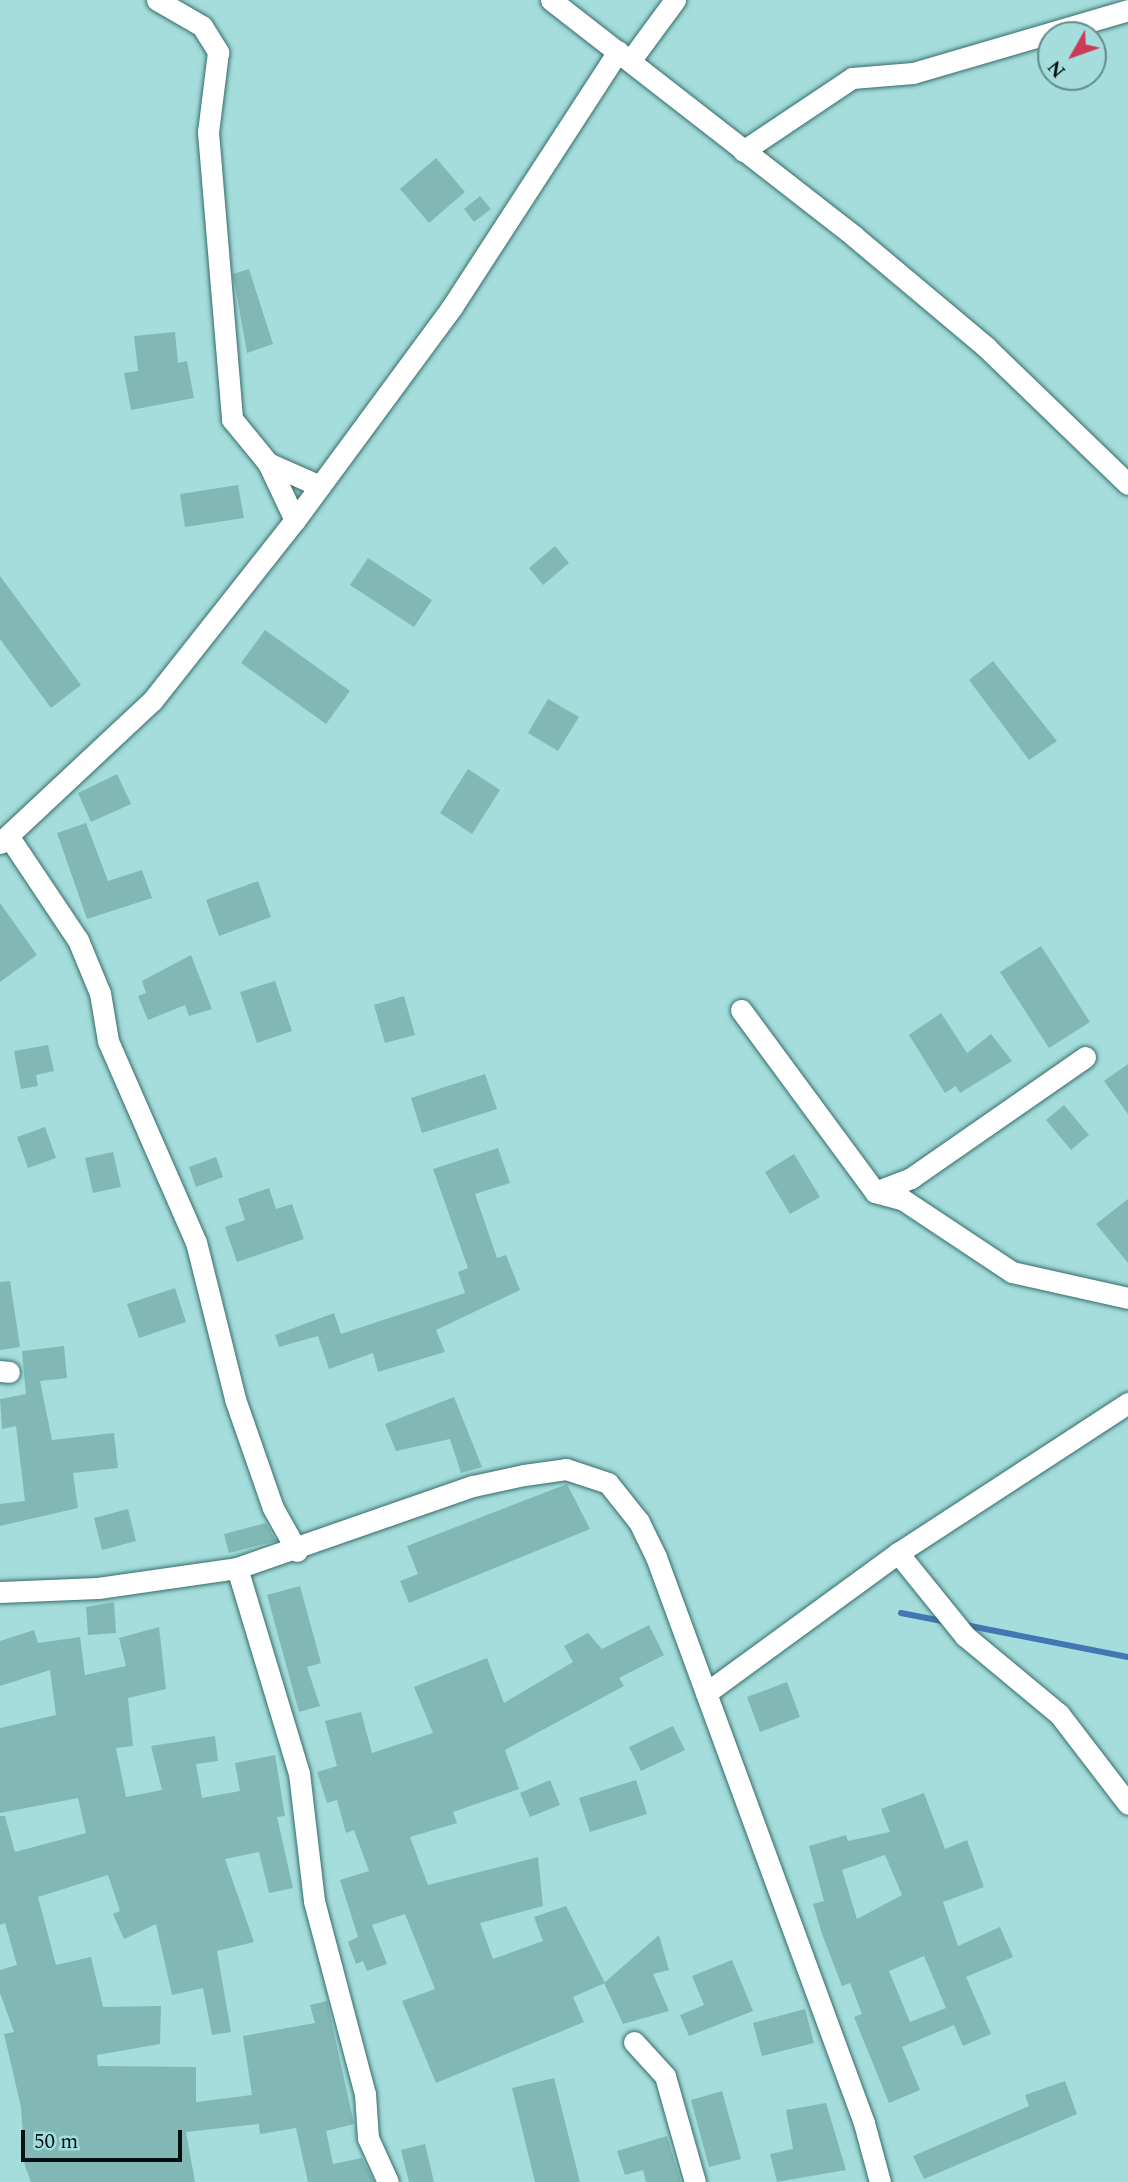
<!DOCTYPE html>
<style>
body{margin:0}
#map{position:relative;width:1128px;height:2182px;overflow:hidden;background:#a4dddb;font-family:Spectral,serif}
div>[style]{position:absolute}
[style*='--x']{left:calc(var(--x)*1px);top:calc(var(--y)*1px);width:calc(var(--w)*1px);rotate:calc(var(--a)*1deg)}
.stream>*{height:6px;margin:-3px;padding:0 3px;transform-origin:3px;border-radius:3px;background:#4377b3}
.building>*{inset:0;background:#81b8b6}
.roads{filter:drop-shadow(0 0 2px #366c6b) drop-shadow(0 0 2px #366c6b)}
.minor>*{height:21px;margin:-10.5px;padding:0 10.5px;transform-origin:10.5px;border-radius:10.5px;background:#fff}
span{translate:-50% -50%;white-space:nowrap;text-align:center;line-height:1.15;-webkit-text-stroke:6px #a4dddb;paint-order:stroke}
.north{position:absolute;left:1037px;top:21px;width:70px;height:70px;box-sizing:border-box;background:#a4dddb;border:2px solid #628b8a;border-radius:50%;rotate:230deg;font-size:19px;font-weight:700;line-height:28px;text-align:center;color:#001110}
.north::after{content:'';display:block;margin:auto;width:24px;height:32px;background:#cb3b58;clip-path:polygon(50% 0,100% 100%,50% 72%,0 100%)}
.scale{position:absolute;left:21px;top:2130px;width:161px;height:32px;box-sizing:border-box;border:4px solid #001110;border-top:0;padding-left:9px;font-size:21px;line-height:24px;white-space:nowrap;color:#001110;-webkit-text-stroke:5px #a4dddb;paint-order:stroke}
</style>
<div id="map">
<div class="stream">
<div style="--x:901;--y:1613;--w:47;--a:11.1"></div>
<div style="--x:965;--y:1625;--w:166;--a:11.1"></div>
</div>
<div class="building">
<div style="clip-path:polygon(436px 158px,465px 192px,429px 223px,400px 189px)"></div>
<div style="clip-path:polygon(480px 196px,491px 209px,474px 222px,464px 209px)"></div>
<div style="clip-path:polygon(249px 269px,273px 344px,247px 353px,233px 274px)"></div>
<div style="clip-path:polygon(175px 332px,178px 363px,187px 361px,194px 398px,131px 410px,124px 373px,138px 371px,134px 336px)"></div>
<div style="clip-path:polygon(238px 485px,244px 518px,185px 527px,180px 494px)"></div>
<div style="clip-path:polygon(555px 546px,569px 563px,543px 585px,529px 568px)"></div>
<div style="clip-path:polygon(368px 558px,432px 600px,414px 627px,350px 585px)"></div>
<div style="clip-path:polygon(0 576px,81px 685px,51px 708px,0 639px)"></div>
<div style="clip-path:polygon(265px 630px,350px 691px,326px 724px,241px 663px)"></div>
<div style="clip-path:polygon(993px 661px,1057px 741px,1029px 760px,969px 680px)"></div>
<div style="clip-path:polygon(548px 699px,579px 717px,558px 751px,528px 733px)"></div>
<div style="clip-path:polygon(468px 769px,500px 790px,472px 834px,440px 813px)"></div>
<div style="clip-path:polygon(117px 774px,131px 804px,91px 822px,78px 793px)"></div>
<div style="clip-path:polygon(86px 823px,108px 881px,142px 870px,152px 898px,87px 919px,57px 833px)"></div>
<div style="clip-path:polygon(258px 881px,271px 917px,219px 936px,206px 900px)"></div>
<div style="clip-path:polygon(0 903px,37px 955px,0 982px)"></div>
<div style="clip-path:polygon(1041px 946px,1090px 1022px,1049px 1048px,1000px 972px)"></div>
<div style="clip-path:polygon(191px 955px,212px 1009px,189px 1016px,185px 1005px,148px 1020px,138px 996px,146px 993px,142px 981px)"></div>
<div style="clip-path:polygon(275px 981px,292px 1031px,257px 1043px,240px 992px)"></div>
<div style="clip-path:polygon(404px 996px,415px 1035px,385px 1043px,374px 1005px)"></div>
<div style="clip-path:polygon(941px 1013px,967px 1053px,991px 1034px,1012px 1061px,960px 1093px,956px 1086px,945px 1093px,909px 1035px)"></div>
<div style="clip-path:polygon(48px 1045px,54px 1071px,36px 1075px,38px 1086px,21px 1089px,14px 1051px)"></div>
<div style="clip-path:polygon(1128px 1064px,1128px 1114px,1104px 1081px)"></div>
<div style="clip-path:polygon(485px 1074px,497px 1109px,422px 1133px,411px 1098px)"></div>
<div style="clip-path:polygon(1064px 1105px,1089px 1135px,1071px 1150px,1046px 1120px)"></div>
<div style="clip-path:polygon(45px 1127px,56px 1158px,28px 1168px,17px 1137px)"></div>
<div style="clip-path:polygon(498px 1148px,510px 1183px,475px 1194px,497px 1258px,506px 1255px,520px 1290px,436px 1330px,445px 1352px,378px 1372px,373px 1353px,329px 1369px,318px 1336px,279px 1347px,275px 1335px,334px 1313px,341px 1334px,465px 1293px,458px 1272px,468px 1268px,433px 1169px)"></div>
<div style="clip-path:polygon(113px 1152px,121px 1187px,93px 1193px,85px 1158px)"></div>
<div style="clip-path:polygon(794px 1154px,820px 1197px,790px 1214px,765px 1172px)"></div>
<div style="clip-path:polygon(216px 1157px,223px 1177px,196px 1187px,189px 1167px)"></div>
<div style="clip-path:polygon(269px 1188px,276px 1209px,292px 1204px,304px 1239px,237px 1262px,225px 1227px,245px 1220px,238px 1199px)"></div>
<div style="clip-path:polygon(1128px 1199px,1128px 1263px,1096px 1224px)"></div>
<div style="clip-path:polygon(10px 1281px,20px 1347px,0 1350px,0 1282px)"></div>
<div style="clip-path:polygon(175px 1288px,186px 1322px,139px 1338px,127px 1304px)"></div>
<div style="clip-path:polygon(64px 1346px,67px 1378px,40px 1381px,52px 1440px,114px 1433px,118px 1468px,73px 1473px,78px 1508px,0 1526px,0 1504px,25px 1501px,16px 1426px,2px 1429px,0 1399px,26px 1394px,22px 1351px)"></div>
<div style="clip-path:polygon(454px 1397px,482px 1467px,461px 1473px,450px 1439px,396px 1451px,385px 1424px)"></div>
<div style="clip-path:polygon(567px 1484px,590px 1529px,409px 1603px,400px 1581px,418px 1574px,407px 1546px)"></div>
<div style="clip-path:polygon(128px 1509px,136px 1541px,102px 1550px,94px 1518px)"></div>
<div style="clip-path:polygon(266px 1523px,276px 1541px,229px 1553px,224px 1534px)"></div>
<div style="clip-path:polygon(300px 1586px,321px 1663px,307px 1667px,320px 1706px,299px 1712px,267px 1595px)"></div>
<div style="clip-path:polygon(114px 1602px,116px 1633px,88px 1635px,86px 1607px)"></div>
<div style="clip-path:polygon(649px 1625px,664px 1655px,619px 1678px,624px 1686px,505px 1750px,519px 1789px,453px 1812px,457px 1823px,410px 1837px,428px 1885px,538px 1857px,543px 1906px,480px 1923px,493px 1959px,543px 1941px,534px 1917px,566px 1906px,605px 1983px,573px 1997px,584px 2022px,436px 2083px,402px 2001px,435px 1989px,405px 1914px,372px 1925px,387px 1964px,367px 1971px,363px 1961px,356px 1964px,348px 1942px,358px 1937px,340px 1880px,369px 1871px,354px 1830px,346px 1833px,337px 1800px,327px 1803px,317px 1772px,337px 1766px,325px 1721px,361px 1712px,372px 1753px,433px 1733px,414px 1687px,487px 1658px,504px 1703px,573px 1662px,564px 1646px,588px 1633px,602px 1649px)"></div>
<div style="clip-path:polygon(159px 1627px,166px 1689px,128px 1698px,133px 1746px,116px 1748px,126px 1797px,162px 1790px,151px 1746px,215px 1736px,218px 1761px,196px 1764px,202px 1798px,240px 1791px,235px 1763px,275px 1755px,285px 1816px,277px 1817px,293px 1888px,269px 1893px,259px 1852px,225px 1859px,254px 1942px,217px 1951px,231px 2032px,212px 2035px,203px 1988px,172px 1995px,156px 1924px,124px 1939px,113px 1914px,120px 1911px,108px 1875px,38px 1897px,56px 1965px,91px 1957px,103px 2007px,161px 2006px,160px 2044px,97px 2055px,98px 2066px,196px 2067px,196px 2102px,252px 2095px,243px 2036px,315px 2023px,310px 2005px,327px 2001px,354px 2124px,326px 2131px,333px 2164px,362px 2158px,374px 2182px,308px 2182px,296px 2128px,260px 2134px,259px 2124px,186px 2132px,195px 2182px,31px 2182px,25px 2166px,21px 2107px,4px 2034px,14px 2032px,0 1993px,0 1970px,17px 1965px,5px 1923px,0 1925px,0 1816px,5px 1816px,15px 1852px,86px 1833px,78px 1798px,0 1813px,0 1728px,56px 1715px,50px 1670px,0 1686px,0 1641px,34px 1630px,38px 1643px,80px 1637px,85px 1675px,126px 1666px,119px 1638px)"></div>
<div style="clip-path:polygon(787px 1682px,800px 1717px,760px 1732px,747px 1697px)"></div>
<div style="clip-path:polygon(673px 1726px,685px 1750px,641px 1771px,629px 1747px)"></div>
<div style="clip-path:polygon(550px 1780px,560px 1805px,530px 1817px,520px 1793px)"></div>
<div style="clip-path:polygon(636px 1780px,647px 1814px,590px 1832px,579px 1798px)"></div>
<div style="clip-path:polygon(evenodd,924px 1793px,945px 1849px,967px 1840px,984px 1887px,943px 1902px,958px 1946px,1000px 1927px,1013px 1957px,966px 1977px,991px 2034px,963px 2046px,954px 2025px,902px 2047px,920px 2090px,889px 2103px,854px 2017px,862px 2014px,850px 1983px,842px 1986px,822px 1934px,813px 1904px,824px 1901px,809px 1846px,846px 1835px,848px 1841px,890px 1832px,881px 1809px,924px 1793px,885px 1855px,902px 1895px,857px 1919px,842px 1870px,885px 1855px,924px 1793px,924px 1956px,946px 2008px,910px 2022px,889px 1971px,924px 1956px)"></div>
<div style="clip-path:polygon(659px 1935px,669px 1970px,653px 1974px,669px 2011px,623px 2024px,604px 1983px)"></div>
<div style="clip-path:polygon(732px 1960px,753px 2011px,689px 2036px,680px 2015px,704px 2005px,692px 1976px)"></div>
<div style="clip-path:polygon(805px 2009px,814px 2043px,762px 2056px,753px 2023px)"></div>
<div style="clip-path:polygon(554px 2078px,580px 2182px,535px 2182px,512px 2088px)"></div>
<div style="clip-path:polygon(1065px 2081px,1077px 2114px,924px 2179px,913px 2156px,1029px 2106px,1025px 2095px)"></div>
<div style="clip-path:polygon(722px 2091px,741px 2159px,709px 2167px,691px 2100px)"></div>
<div style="clip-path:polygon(826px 2103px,846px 2170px,777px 2182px,770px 2154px,793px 2149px,786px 2110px)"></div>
<div style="clip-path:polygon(667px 2136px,681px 2182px,646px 2182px,643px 2170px,625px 2175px,617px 2151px)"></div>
<div style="clip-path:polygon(425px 2144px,434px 2182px,409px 2182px,401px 2150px)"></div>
</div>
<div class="roads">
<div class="minor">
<div style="--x:157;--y:0;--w:52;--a:30"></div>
<div style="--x:202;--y:26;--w:31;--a:58"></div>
<div style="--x:218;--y:52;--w:81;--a:97.1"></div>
<div style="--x:208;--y:132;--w:288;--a:85.2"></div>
<div style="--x:232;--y:419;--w:57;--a:50.7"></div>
<div style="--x:268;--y:463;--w:57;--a:23.9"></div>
<div style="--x:551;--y:0;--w:385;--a:37.9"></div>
<div style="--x:855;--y:237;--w:171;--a:40"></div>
<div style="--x:986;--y:347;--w:197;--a:44"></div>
<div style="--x:630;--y:61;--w:76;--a:-53.6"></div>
<div style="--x:743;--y:151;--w:131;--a:-33.8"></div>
<div style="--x:852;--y:78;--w:61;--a:-4.7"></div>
<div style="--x:913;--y:73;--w:224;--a:-16.3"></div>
<div style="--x:268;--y:463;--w:63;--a:64.7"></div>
<div style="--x:9;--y:837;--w:124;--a:56.2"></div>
<div style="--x:78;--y:940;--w:57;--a:67.5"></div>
<div style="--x:100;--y:993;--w:49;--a:80.5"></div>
<div style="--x:108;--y:1041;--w:219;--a:66.4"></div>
<div style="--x:196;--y:1242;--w:162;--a:76"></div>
<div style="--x:235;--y:1399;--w:115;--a:70.8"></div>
<div style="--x:273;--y:1508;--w:49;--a:60.8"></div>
<div style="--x:0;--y:843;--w:208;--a:-43.1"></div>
<div style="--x:152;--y:701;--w:231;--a:-51.7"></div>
<div style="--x:295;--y:520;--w:265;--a:-53.6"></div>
<div style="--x:452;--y:307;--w:305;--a:-57"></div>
<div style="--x:741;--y:1010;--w:226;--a:53.6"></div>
<div style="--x:875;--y:1192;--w:28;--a:15"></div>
<div style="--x:902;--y:1199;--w:132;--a:33.6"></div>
<div style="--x:1012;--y:1272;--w:119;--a:12.6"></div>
<div style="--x:875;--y:1192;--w:39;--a:-21"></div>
<div style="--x:911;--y:1178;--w:212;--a:-34.8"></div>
<div style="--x:0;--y:1371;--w:9;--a:6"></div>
<div style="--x:898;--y:1553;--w:107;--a:51.1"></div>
<div style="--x:965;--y:1636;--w:122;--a:39.7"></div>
<div style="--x:1059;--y:1714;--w:113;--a:52.5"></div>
<div style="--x:237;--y:1568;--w:214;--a:73.2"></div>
<div style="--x:299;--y:1773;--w:129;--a:83.3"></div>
<div style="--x:314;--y:1901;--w:200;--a:75.2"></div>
<div style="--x:365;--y:2094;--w:44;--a:86.1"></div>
<div style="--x:368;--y:2138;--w:48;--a:65.6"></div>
<div style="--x:0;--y:1592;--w:98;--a:-2.3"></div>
<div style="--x:98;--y:1588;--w:140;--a:-8.2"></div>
<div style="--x:237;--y:1568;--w:250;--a:-19.2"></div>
<div style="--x:473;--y:1486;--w:52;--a:-12.2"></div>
<div style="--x:524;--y:1475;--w:42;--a:-8.1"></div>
<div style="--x:566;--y:1469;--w:44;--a:18.4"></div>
<div style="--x:608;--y:1483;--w:50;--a:51.5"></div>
<div style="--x:639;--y:1522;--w:39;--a:64"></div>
<div style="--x:656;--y:1557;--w:603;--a:69.82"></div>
<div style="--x:864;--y:2123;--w:61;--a:74.8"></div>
<div style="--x:706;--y:1693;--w:238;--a:-36.1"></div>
<div style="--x:898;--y:1553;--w:275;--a:-33.1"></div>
<div style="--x:634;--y:2042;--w:46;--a:47.6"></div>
<div style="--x:665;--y:2076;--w:110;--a:74.2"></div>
</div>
</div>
<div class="north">N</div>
<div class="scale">50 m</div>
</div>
